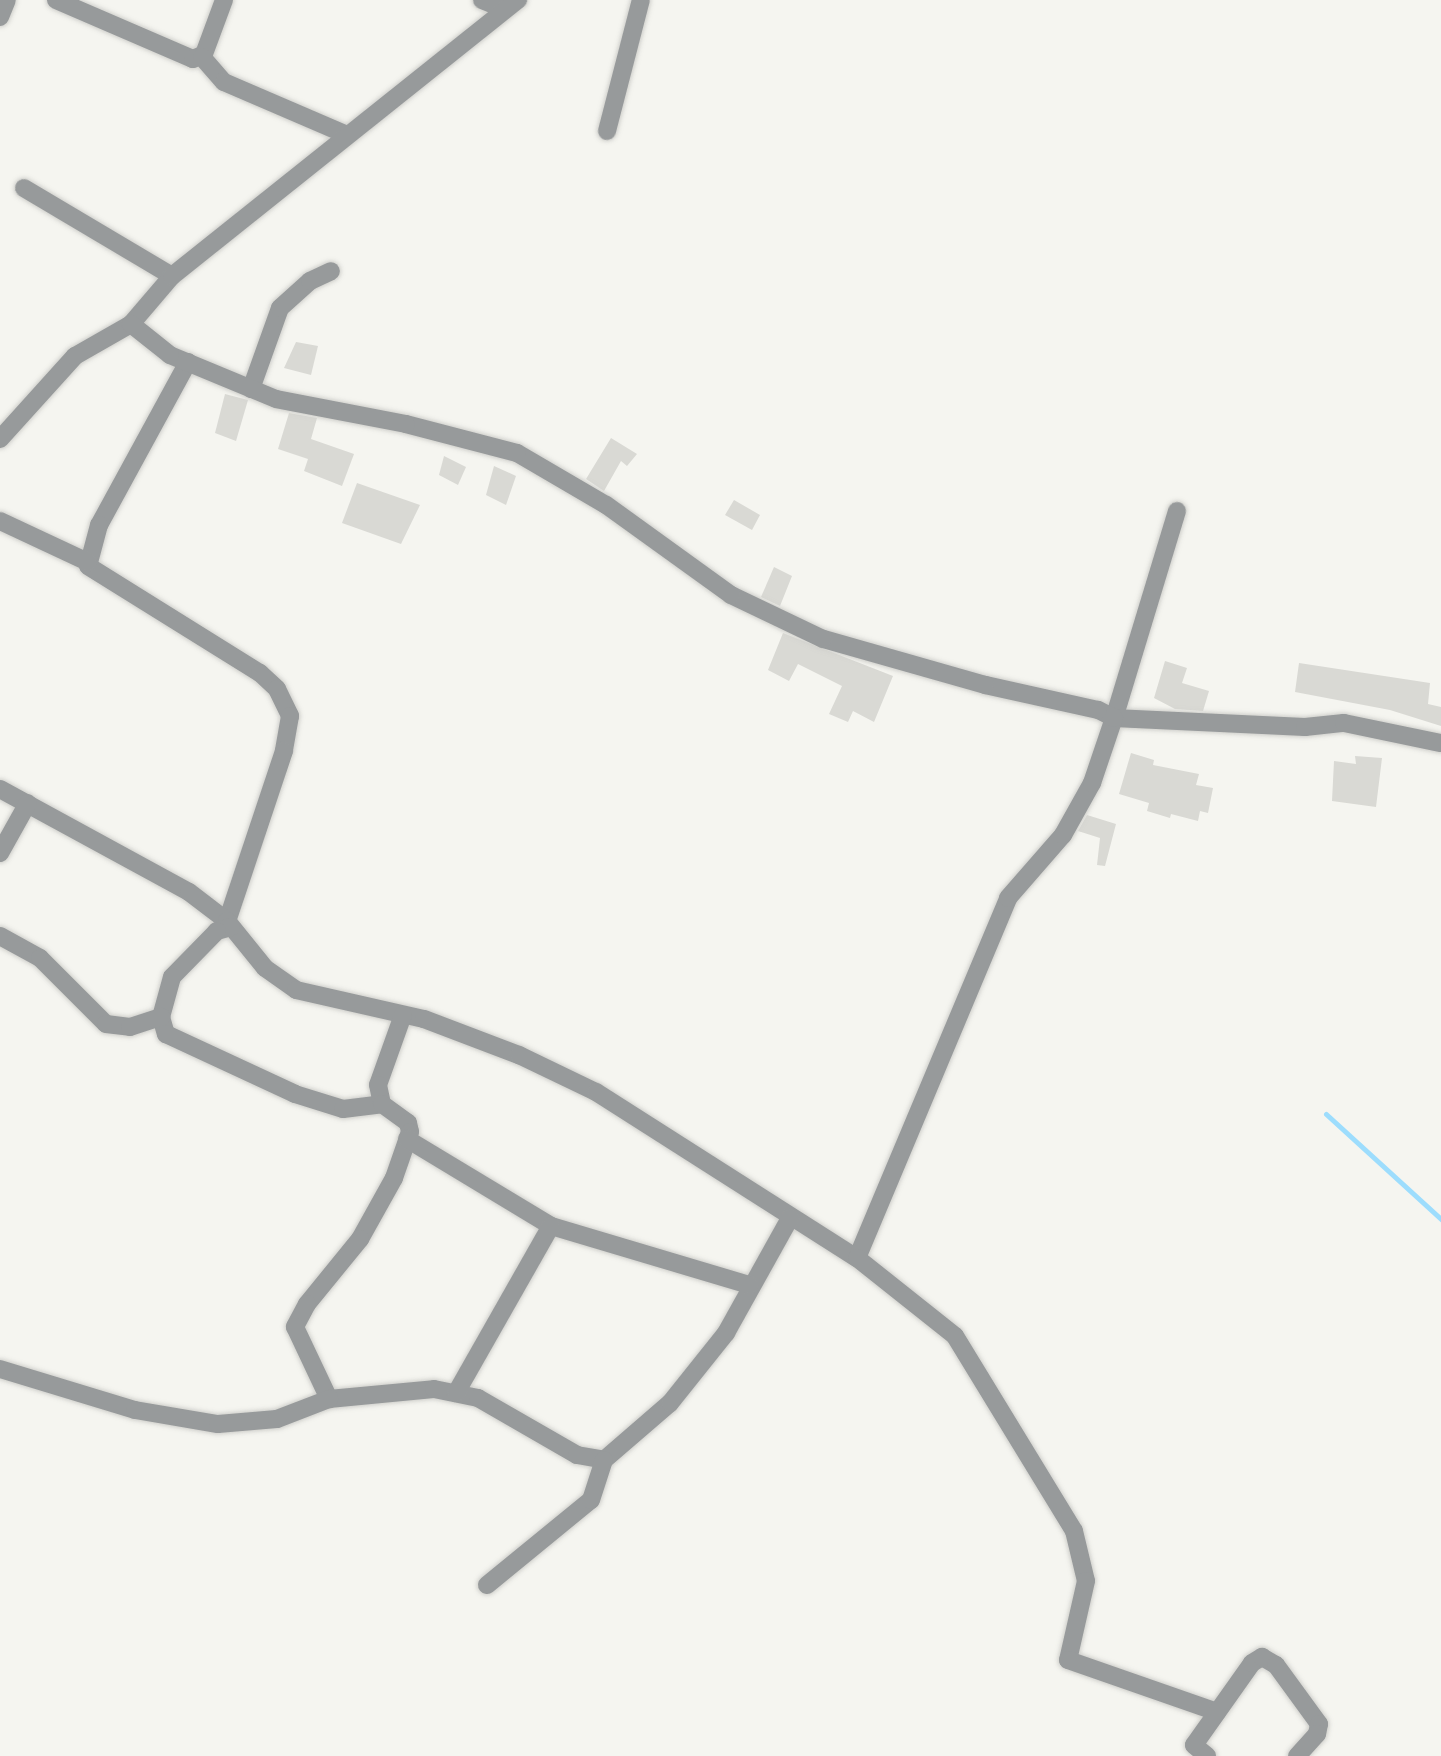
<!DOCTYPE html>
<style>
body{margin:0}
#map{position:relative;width:1441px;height:1756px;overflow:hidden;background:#f5f5f0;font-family:"Source Sans 3",sans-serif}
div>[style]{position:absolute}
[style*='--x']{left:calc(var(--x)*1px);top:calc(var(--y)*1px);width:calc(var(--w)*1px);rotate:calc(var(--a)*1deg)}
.stream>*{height:5px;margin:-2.5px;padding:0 2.5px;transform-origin:2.5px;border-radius:2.5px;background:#9dddfd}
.building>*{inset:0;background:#d9d9d4}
.roads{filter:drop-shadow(0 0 2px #d0d0cc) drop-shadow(0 0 2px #d0d0cc)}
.minor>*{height:18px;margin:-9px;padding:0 9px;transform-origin:9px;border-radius:9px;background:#979a9b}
span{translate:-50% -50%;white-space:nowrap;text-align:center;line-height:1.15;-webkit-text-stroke:5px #fff;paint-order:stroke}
</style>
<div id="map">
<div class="stream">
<div style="--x:1326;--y:1114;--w:156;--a:42.4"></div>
</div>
<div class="building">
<div style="clip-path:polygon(296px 342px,318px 346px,311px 375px,284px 368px)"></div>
<div style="clip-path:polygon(225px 394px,248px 400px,236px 441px,215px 433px)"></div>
<div style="clip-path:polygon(289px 413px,317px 418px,311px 439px,354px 454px,342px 486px,304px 471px,308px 459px,278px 449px)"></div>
<div style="clip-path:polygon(611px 438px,637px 454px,627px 466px,621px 461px,604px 491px,586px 479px)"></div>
<div style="clip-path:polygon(444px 456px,466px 467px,458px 485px,439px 475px)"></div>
<div style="clip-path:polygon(494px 466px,516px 476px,506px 505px,486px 495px)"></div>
<div style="clip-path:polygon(357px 483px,420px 505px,401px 544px,342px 523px)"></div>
<div style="clip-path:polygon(734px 500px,760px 515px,752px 530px,725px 515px)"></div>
<div style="clip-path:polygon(774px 567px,792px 576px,780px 606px,761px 597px)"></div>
<div style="clip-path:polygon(783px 633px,893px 676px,874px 722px,853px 711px,848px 722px,829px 714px,842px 686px,798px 664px,789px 681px,768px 670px)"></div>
<div style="clip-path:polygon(1165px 661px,1187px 668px,1182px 683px,1209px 691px,1203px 711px,1175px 709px,1154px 698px)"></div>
<div style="clip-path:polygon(1299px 663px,1430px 683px,1428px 704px,1441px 707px,1441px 726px,1390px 710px,1295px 692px)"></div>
<div style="clip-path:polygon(1131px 753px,1154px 760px,1153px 765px,1199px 774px,1196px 785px,1213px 788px,1208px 813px,1200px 811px,1198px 821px,1171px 814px,1170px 818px,1147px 811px,1149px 803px,1119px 794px)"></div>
<div style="clip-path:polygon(1355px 756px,1382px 758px,1376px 807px,1332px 801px,1334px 761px,1356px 764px)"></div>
<div style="clip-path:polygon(1087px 815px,1116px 824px,1105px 866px,1097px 865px,1100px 838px,1078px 831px)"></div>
</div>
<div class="roads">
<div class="minor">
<div style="--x:56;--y:0;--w:149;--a:23.3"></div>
<div style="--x:193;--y:59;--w:12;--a:-24"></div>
<div style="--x:204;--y:54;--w:58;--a:-69.7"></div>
<div style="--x:482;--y:0;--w:24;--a:22"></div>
<div style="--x:0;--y:17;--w:18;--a:-68"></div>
<div style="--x:202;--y:57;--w:33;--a:49"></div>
<div style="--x:224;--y:82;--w:134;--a:23.3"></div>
<div style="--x:607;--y:131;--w:135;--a:-75.5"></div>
<div style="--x:24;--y:188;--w:172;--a:30.7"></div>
<div style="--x:188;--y:362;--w:186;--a:118.6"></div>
<div style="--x:99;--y:525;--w:42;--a:105"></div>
<div style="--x:88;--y:566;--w:203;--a:31.9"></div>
<div style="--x:260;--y:673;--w:23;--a:43"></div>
<div style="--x:277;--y:689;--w:30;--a:64"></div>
<div style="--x:290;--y:716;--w:36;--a:100"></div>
<div style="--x:284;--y:751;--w:179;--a:108.5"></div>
<div style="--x:251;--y:389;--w:86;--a:-70.3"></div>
<div style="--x:280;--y:308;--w:40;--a:-42"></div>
<div style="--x:310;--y:281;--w:23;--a:-25"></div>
<div style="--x:0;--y:439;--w:112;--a:-47.9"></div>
<div style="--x:75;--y:356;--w:64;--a:-29.7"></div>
<div style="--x:131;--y:324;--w:63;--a:-49.5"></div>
<div style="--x:172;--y:276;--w:443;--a:-38.6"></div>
<div style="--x:1177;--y:511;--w:216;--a:106.9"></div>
<div style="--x:1114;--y:718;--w:191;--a:2.7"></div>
<div style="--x:1305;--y:727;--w:39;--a:-6"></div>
<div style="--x:1344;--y:723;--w:99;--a:11.7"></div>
<div style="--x:0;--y:521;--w:97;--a:25"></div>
<div style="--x:0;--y:789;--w:215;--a:28.6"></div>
<div style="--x:189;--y:892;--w:48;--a:37.3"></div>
<div style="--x:227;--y:921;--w:60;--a:51"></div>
<div style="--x:265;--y:968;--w:38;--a:35"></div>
<div style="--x:296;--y:990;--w:131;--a:12.8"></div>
<div style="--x:424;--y:1019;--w:102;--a:20.8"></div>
<div style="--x:519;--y:1055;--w:85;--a:25.7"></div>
<div style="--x:596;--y:1092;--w:309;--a:32.5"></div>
<div style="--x:857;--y:1258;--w:390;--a:-67.2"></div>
<div style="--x:1008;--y:898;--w:84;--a:-48.9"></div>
<div style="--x:1063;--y:835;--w:60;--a:-60.9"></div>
<div style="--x:1092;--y:783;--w:69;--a:-71.3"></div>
<div style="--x:1114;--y:718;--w:18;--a:-153"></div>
<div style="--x:1098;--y:710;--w:116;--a:-167.5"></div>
<div style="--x:985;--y:685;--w:168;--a:-164.1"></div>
<div style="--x:823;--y:639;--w:102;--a:-154.4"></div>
<div style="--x:731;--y:595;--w:154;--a:-144.2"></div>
<div style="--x:606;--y:505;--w:103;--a:-149.7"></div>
<div style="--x:517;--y:453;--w:115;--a:-165.4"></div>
<div style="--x:406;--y:424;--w:132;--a:-169.1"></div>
<div style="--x:276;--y:399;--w:115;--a:-157.5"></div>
<div style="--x:170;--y:355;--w:50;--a:-141.5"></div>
<div style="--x:0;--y:853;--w:57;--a:-60.8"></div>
<div style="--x:231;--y:927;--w:15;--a:164"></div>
<div style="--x:217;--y:931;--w:64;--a:134.4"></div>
<div style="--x:172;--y:977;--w:41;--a:105.4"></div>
<div style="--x:161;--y:1017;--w:18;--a:74"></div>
<div style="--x:166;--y:1034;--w:142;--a:24.9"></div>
<div style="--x:295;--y:1094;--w:50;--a:17.4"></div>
<div style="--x:343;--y:1109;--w:39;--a:-7"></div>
<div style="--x:0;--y:936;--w:46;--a:28.8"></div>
<div style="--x:40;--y:958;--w:93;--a:45"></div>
<div style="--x:106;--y:1024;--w:24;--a:7"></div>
<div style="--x:130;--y:1027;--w:33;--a:-18"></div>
<div style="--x:403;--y:1015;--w:74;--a:109.7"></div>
<div style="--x:378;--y:1085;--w:19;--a:78"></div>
<div style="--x:382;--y:1104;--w:32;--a:36"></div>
<div style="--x:408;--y:1123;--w:9;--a:77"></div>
<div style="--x:410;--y:1132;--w:49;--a:109.2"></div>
<div style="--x:394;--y:1178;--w:70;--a:119.1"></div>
<div style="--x:360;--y:1239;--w:84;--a:129.2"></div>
<div style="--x:307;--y:1304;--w:26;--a:118"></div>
<div style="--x:295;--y:1327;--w:80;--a:64.7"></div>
<div style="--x:329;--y:1399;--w:105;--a:-5.4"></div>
<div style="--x:434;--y:1389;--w:45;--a:11.6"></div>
<div style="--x:478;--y:1398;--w:114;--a:29.9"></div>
<div style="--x:577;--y:1455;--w:27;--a:10"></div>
<div style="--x:604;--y:1460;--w:87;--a:-40.8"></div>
<div style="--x:670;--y:1403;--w:90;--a:-51.3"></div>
<div style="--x:726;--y:1333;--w:132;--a:-60.9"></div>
<div style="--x:407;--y:1139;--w:168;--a:31.1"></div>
<div style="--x:551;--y:1226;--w:207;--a:16.6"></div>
<div style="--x:857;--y:1258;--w:125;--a:38.5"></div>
<div style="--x:955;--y:1336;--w:228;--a:58.6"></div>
<div style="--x:1074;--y:1531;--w:51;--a:76.5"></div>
<div style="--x:1086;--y:1581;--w:81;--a:102.8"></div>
<div style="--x:1068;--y:1660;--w:158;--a:19.2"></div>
<div style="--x:0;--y:1369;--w:141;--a:16.9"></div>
<div style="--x:135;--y:1410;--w:84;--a:9.6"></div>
<div style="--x:218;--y:1424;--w:59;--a:-4.8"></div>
<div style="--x:277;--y:1419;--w:56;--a:-21"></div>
<div style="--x:456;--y:1393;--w:192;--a:-60.4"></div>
<div style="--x:487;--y:1585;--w:134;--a:-39.3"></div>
<div style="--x:591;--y:1500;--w:42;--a:-72"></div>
<div style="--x:1207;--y:1756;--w:17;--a:-140"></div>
<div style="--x:1194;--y:1745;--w:100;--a:-54.7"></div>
<div style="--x:1252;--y:1663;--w:12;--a:-31"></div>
<div style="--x:1262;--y:1657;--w:16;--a:30"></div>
<div style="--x:1276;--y:1665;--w:73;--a:53.9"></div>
<div style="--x:1319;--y:1724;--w:10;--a:101"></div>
<div style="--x:1317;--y:1734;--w:30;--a:132"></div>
</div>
</div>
</div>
